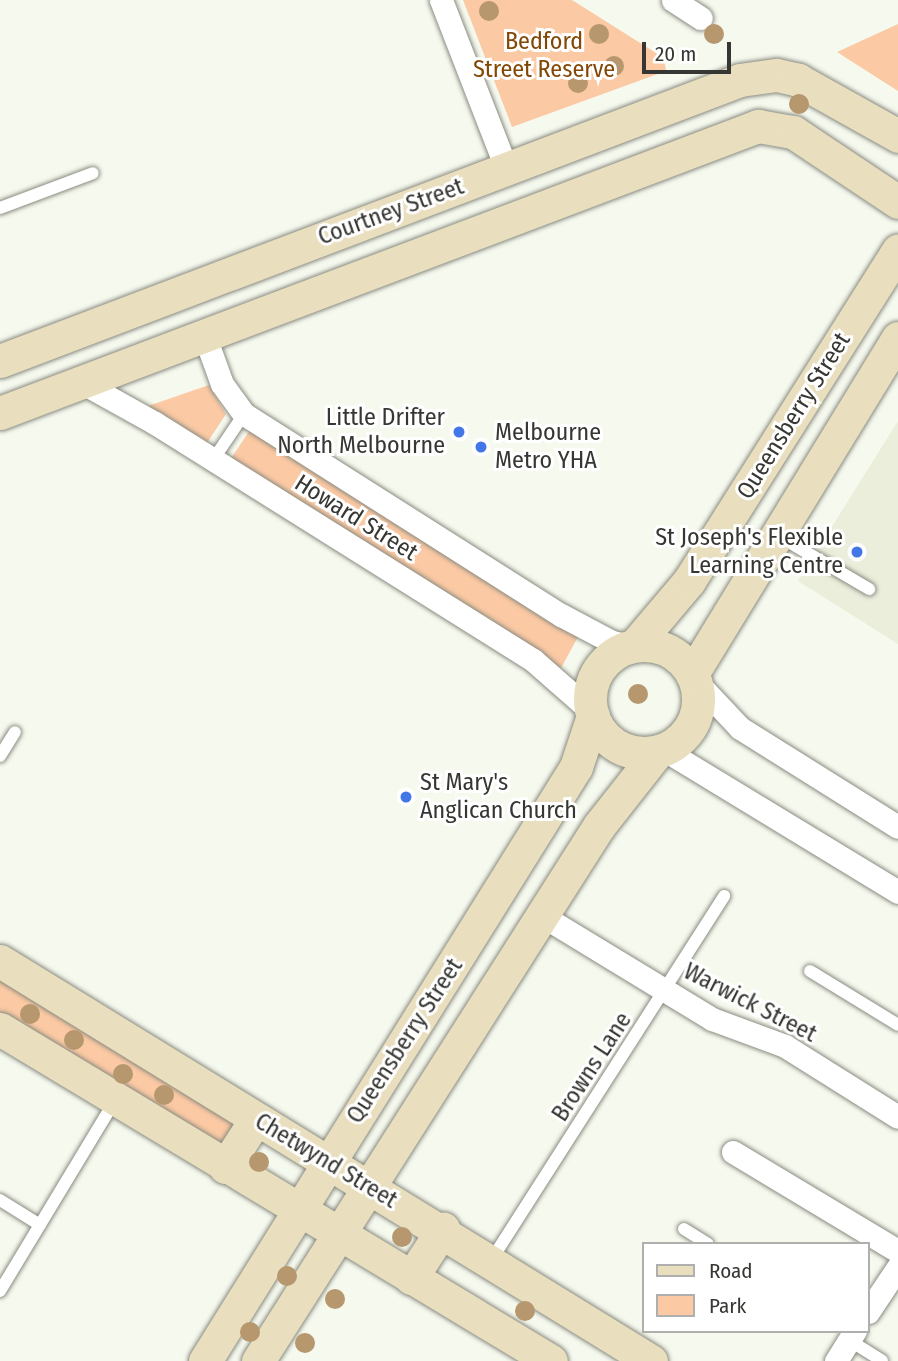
<!DOCTYPE html>
<style>
body{margin:0}
#map{position:relative;width:898px;height:1361px;overflow:hidden;background:#f6f9ee;font-family:"Fira Sans Condensed",sans-serif}
div>[style]{position:absolute}
[style*='--x']{left:calc(var(--x)*1px);top:calc(var(--y)*1px);width:calc(var(--w)*1px);rotate:calc(var(--a)*1deg)}
.built>*{inset:0;background:#eaeedb}
.green>*{inset:0;background:#fbc9a3}
.roads{filter:drop-shadow(0 0 2px #898b81) drop-shadow(0 0 2px #898b81)}
.lane>*{height:12px;margin:-6px;padding:0 6px;transform-origin:6px;border-radius:6px;background:#fff}
.street>*{height:23px;margin:-11.5px;padding:0 11.5px;transform-origin:11.5px;border-radius:11.5px;background:#fff}
.secondary>*{height:33px;margin:-16.5px;padding:0 16.5px;transform-origin:16.5px;border-radius:16.5px;background:#e9dfbf}
.secondary>.ring{margin:-16.5px;padding:0;box-sizing:content-box;background:none;border:33px solid #e9dfbf;border-radius:50%}
.trees>*{width:20px;height:20px;margin:-10px;border-radius:50%;background:#b6976e}
.dots>*{width:19px;height:19px;translate:-50% -50%;box-sizing:border-box;border:4px solid #fff;border-radius:50%}
span{translate:-50% -50%;white-space:nowrap;text-align:center;line-height:1.15;-webkit-text-stroke:6px #fff;paint-order:stroke}
.park-label{font-size:24px;color:#824705}
.street-label{font-size:24px;color:#363733}
.poi-label{font-size:24px;color:#363733}
.right{translate:-100% -50%;text-align:right}
.left{translate:0 -50%;text-align:left}
.legend{position:absolute;left:642px;top:1242px;width:228px;height:91px;box-sizing:border-box;background:#fff;border:2px solid #afafad;margin:0;padding:9px 12px;list-style:none;font-size:21px;color:#363733}
.legend li{display:flex;align-items:center;gap:14px;height:35px}
.legend b{width:35px;border:2px solid #afafad}
.scale{position:absolute;left:642px;top:42px;width:89px;height:32px;box-sizing:border-box;border:4px solid #363733;border-top:0;padding-left:9px;font-size:21px;line-height:24px;white-space:nowrap;color:#363733;-webkit-text-stroke:5px #fff;paint-order:stroke}
</style>
<div id="map">
<div class="built">
<div style="clip-path:polygon(898px 421px,898px 644px,798px 581px)"></div>
</div>
<div class="green">
<div style="clip-path:polygon(463px 0,572px 0,664px 58px,666px 71px,512px 127px)"></div>
<div style="clip-path:polygon(898px 24px,898px 91px,837px 52px)"></div>
<div style="clip-path:polygon(209px 385px,226px 414px,207px 443px,148px 406px)"></div>
<div style="clip-path:polygon(250px 430px,579px 635px,561px 668px,230px 460px)"></div>
<div style="clip-path:polygon(0 977px,235px 1124px,219px 1148px,0 1012px)"></div>
</div>
<div class="roads">
<div class="lane">
<div style="--x:0;--y:208;--w:99;--a:-20.6"></div>
<div style="--x:213;--y:460;--w:55;--a:-56"></div>
<div style="--x:777;--y:535;--w:107;--a:30.4"></div>
<div style="--x:0;--y:756;--w:28;--a:-58"></div>
<div style="--x:810;--y:971;--w:103;--a:31.5"></div>
<div style="--x:0;--y:1200;--w:47;--a:32"></div>
<div style="--x:684;--y:1229;--w:28;--a:32"></div>
<div style="--x:492;--y:1259;--w:431;--a:-57.4"></div>
<div style="--x:0;--y:1291;--w:223;--a:-58.9"></div>
<div style="--x:849;--y:1340;--w:39;--a:32"></div>
</div>
<div class="street">
<div style="--x:441;--y:0;--w:182;--a:68.8"></div>
<div style="--x:673;--y:0;--w:33;--a:33"></div>
<div style="--x:205;--y:337;--w:50;--a:70.1"></div>
<div style="--x:222;--y:384;--w:37;--a:54"></div>
<div style="--x:244;--y:414;--w:375;--a:32.4"></div>
<div style="--x:561;--y:615;--w:58;--a:27.9"></div>
<div style="--x:612;--y:642;--w:19;--a:12"></div>
<div style="--x:83;--y:383;--w:82;--a:29.1"></div>
<div style="--x:155;--y:423;--w:446;--a:32.1"></div>
<div style="--x:533;--y:660;--w:79;--a:41.4"></div>
<div style="--x:694;--y:679;--w:67;--a:46.8"></div>
<div style="--x:740;--y:728;--w:186;--a:32.1"></div>
<div style="--x:663;--y:749;--w:275;--a:31.3"></div>
<div style="--x:541;--y:915;--w:200;--a:31.3"></div>
<div style="--x:712;--y:1019;--w:78;--a:20.3"></div>
<div style="--x:785;--y:1046;--w:133;--a:32.1"></div>
<div style="--x:733;--y:1152;--w:192;--a:31"></div>
<div style="--x:868;--y:1312;--w:54;--a:-56.3"></div>
<div style="--x:836;--y:1361;--w:36;--a:-58"></div>
</div>
<div class="secondary">
<div style="--x:0;--y:361;--w:792;--a:-20.79"></div>
<div style="--x:740;--y:80;--w:37;--a:-8"></div>
<div style="--x:777;--y:75;--w:22;--a:13"></div>
<div style="--x:798;--y:80;--w:115;--a:29.2"></div>
<div style="--x:0;--y:413;--w:811;--a:-20.74"></div>
<div style="--x:758;--y:126;--w:36;--a:10"></div>
<div style="--x:793;--y:132;--w:126;--a:33.7"></div>
<div style="--x:635;--y:645;--w:84;--a:-49.8"></div>
<div style="--x:689;--y:581;--w:391;--a:-57.7"></div>
<div class="ring" style="left:590px;top:645px;width:75px;height:75px"></div>
<div style="--x:692;--y:674;--w:394;--a:-58.5"></div>
<div style="--x:0;--y:961;--w:764;--a:31.57"></div>
<div style="--x:0;--y:1029;--w:643;--a:31.07"></div>
<div style="--x:225;--y:1167;--w:57;--a:-57.1"></div>
<div style="--x:411;--y:1278;--w:59;--a:-56.9"></div>
<div style="--x:205;--y:1361;--w:700;--a:-58.01"></div>
<div style="--x:576;--y:767;--w:54;--a:-71.6"></div>
<div style="--x:258;--y:1361;--w:634;--a:-57.49"></div>
<div style="--x:599;--y:826;--w:95;--a:-51.8"></div>
</div>
</div>
<div class="trees">
<div style="left:489px;top:11px"></div>
<div style="left:599px;top:34px"></div>
<div style="left:714px;top:34px"></div>
<div style="left:614px;top:66px"></div>
<div style="left:578px;top:83px"></div>
<div style="left:799px;top:104px"></div>
<div style="left:638px;top:694px"></div>
<div style="left:30px;top:1014px"></div>
<div style="left:74px;top:1040px"></div>
<div style="left:123px;top:1074px"></div>
<div style="left:164px;top:1095px"></div>
<div style="left:259px;top:1162px"></div>
<div style="left:402px;top:1237px"></div>
<div style="left:287px;top:1276px"></div>
<div style="left:335px;top:1299px"></div>
<div style="left:525px;top:1311px"></div>
<div style="left:250px;top:1332px"></div>
<div style="left:305px;top:1343px"></div>
</div>
<div class="dots">
<div style="left:459px;top:432px;background:#4376e7"></div>
<div style="left:481px;top:447px;background:#4376e7"></div>
<div style="left:857px;top:552px;background:#4376e7"></div>
<div style="left:406px;top:797px;background:#4376e7"></div>
</div>
<div class="park-label">
<span style="left:544px;top:56px">Bedford<br>Street Reserve</span>
</div>
<div class="street-label">
<span style="left:391px;top:212px;rotate:-20deg">Courtney Street</span>
<span style="left:794px;top:416px;rotate:-58deg">Queensberry Street</span>
<span style="left:356px;top:518px;rotate:32deg">Howard Street</span>
<span style="left:750px;top:1003px;rotate:27deg">Warwick Street</span>
<span style="left:405px;top:1041px;rotate:-57deg">Queensberry Street</span>
<span style="left:592px;top:1067px;rotate:-57deg">Browns Lane</span>
<span style="left:326px;top:1161px;rotate:31deg">Chetwynd Street</span>
</div>
<div class="poi-label">
<span class="right" style="left:445px;top:432px">Little Drifter<br>North Melbourne</span>
<span class="left" style="left:495px;top:447px">Melbourne<br>Metro YHA</span>
<span class="right" style="left:843px;top:552px">St Joseph's Flexible<br>Learning Centre</span>
<span class="left" style="left:420px;top:797px">St Mary's<br>Anglican Church</span>
</div>
<ul class="legend">
<li><b style="height:9px;background:#e9dfbf"></b>Road</li>
<li><b style="height:19px;background:#fbc9a3"></b>Park</li>
</ul>
<div class="scale">20 m</div>
</div>
